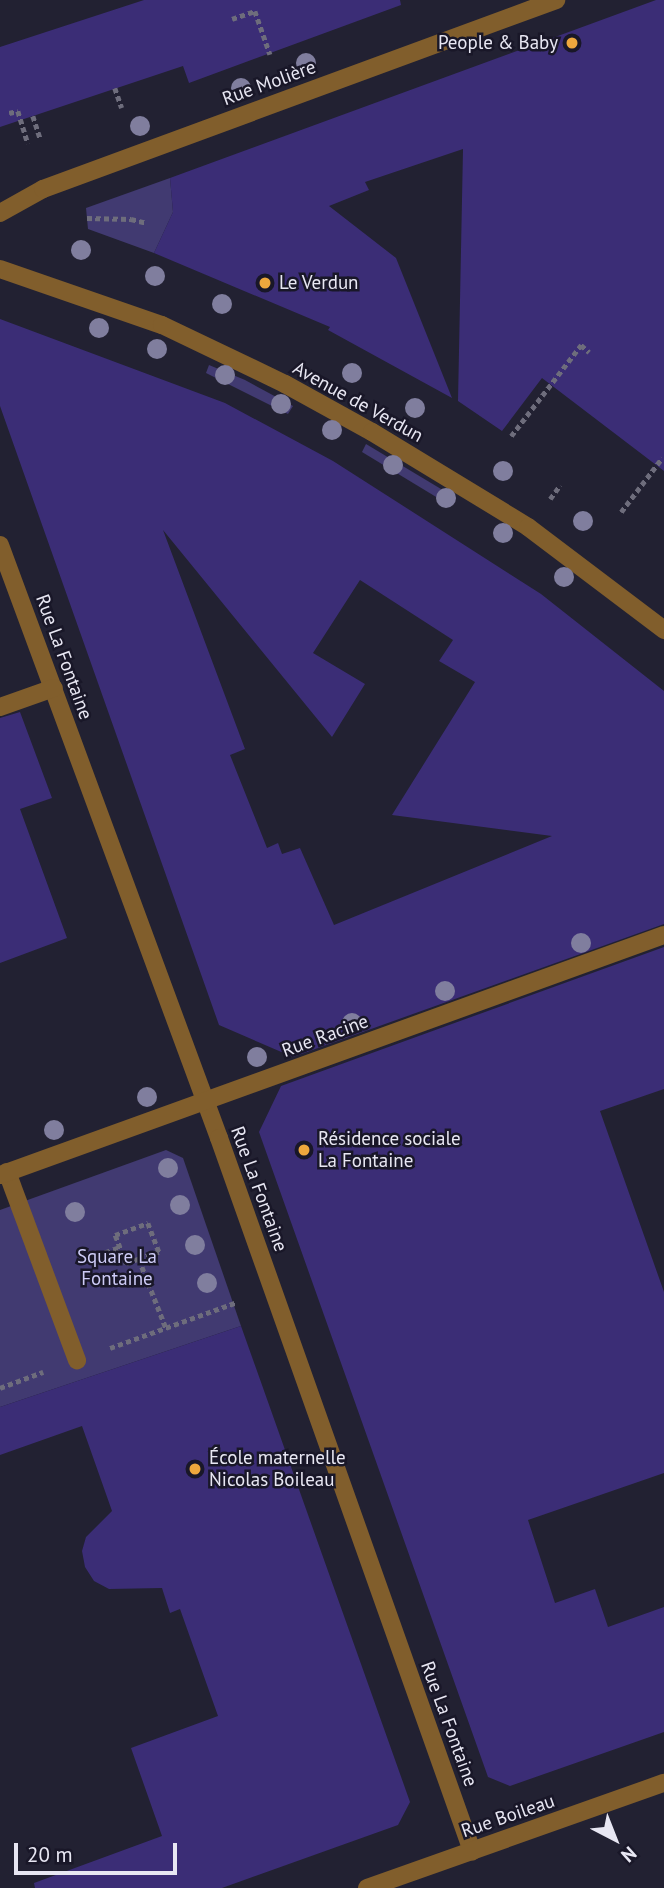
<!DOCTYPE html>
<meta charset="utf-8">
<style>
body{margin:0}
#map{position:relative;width:664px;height:1888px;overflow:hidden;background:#222132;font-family:"PT Sans",sans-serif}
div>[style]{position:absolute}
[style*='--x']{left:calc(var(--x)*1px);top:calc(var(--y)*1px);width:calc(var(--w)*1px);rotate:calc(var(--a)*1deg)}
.green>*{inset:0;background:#413a71}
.building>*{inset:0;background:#3b2d76}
.path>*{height:4.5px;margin-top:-2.25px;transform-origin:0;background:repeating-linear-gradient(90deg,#6e6d7c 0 5px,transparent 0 8.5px)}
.lane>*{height:18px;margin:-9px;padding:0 9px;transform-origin:9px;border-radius:9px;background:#815e2c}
.street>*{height:18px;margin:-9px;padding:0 9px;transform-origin:9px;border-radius:9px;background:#815e2c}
.trees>*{width:20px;height:20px;margin:-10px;border-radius:50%;background:#807e9e}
.dots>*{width:19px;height:19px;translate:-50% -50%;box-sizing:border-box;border:4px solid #191728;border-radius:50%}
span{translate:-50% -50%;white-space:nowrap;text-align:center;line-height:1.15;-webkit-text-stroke:5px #191728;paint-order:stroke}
.poi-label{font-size:19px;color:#e8e7f3}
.right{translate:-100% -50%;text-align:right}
.left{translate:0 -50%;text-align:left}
.street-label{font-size:19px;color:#e8e7f3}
.park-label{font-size:19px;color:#cdcbf6}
.north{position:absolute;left:580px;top:1804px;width:70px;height:70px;-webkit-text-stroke:5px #191728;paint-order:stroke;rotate:138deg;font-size:19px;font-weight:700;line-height:28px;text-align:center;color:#e8e7f3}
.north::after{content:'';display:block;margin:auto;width:24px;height:32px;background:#e8e7f3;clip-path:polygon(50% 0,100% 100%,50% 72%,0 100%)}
.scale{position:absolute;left:14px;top:1843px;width:163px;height:32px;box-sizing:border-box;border:4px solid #e8e7f3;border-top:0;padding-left:9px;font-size:21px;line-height:24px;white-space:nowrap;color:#e8e7f3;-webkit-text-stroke:5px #191728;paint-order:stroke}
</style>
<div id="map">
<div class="green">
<div style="clip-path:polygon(170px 178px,173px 212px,154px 253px,88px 229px,86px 208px)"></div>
<div style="clip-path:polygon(209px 365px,245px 380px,293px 406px,288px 414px,206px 373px)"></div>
<div style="clip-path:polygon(366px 444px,456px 498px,451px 506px,362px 452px)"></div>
<div style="clip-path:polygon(166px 1150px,183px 1158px,241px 1326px,0 1407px,0 1210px)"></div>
</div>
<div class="building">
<div style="clip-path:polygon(144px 0,400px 0,401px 5px,189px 83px,183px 66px,0 127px,0 47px)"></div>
<div style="clip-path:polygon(656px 0,664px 0,664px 471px,542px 378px,502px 431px,458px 401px,463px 149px,365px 182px,369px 190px,329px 206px,396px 258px,452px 398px,328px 330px,330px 327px,154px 253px,173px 212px,170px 178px)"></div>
<div style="clip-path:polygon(evenodd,0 319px,225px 403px,333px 461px,541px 594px,664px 691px,664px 924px,293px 1057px,219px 1025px,0 406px,0 319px,163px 530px,332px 737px,365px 684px,313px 653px,360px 580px,453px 640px,439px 661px,475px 682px,392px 815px,552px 836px,334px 925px,300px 848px,282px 854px,278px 843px,267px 848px,230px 755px,245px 749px,163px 530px)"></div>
<div style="clip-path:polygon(20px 712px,52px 798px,20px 809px,67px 938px,0 963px,0 718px)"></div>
<div style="clip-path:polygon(664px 947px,664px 1089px,600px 1111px,664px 1292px,664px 1473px,528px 1520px,555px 1603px,595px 1589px,608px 1627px,664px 1607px,664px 1732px,510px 1786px,488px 1777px,259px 1132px,281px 1086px)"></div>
<div style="clip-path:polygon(241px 1326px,410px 1802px,398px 1825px,222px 1888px,35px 1888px,34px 1883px,162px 1836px,131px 1748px,218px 1716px,180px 1609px,170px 1613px,162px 1588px,109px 1589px,94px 1581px,85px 1567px,82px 1551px,86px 1537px,112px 1511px,82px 1426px,0 1455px,0 1407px)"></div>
</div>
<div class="path">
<div style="--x:232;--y:19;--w:24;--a:-19"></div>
<div style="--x:255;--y:11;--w:46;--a:70.8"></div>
<div style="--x:115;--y:88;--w:21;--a:71"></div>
<div style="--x:9;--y:113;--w:9;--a:-13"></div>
<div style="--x:18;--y:111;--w:34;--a:73"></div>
<div style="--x:33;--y:116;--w:23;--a:72"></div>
<div style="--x:87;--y:218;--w:44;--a:1.3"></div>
<div style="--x:131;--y:219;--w:16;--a:14"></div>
<div style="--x:511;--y:436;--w:115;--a:-52.4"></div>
<div style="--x:581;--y:345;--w:11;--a:41"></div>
<div style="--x:550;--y:499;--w:17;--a:-54"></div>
<div style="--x:621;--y:512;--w:68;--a:-52.8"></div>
<div style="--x:139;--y:1259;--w:14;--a:159"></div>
<div style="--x:126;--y:1264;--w:31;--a:-111"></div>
<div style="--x:115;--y:1235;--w:35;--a:-20"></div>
<div style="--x:148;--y:1223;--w:31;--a:69"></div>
<div style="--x:159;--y:1252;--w:21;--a:161"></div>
<div style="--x:139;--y:1259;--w:74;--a:68.6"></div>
<div style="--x:81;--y:1261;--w:41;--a:-19.7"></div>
<div style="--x:110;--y:1348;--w:135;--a:-19.9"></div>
<div style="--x:0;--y:1388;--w:46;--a:-20.4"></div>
</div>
<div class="lane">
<div style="--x:7;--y:1172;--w:201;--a:69.6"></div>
</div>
<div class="street">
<div style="--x:0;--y:213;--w:49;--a:-29.2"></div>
<div style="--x:43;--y:189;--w:547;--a:-20.22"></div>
<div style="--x:0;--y:269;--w:171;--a:19.1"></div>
<div style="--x:162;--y:325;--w:136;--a:25.6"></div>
<div style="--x:285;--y:384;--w:99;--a:28.9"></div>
<div style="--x:372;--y:432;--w:183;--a:31.3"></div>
<div style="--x:528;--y:527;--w:171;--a:37.1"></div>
<div style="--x:0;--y:545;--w:632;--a:69.73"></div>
<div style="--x:219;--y:1138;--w:757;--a:70.46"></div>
<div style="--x:0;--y:707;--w:57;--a:-19.4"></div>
<div style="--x:0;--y:1175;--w:706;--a:-19.87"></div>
<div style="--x:367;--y:1888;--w:315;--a:-19.5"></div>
</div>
<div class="trees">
<div style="left:306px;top:63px"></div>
<div style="left:241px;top:88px"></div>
<div style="left:140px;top:126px"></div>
<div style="left:81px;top:250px"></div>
<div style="left:155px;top:276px"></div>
<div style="left:222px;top:304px"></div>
<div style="left:99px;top:328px"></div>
<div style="left:157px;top:349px"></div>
<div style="left:352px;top:373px"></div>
<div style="left:225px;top:375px"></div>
<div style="left:281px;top:404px"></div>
<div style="left:415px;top:408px"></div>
<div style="left:332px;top:430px"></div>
<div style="left:393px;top:465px"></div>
<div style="left:503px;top:471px"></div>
<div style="left:446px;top:498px"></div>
<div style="left:583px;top:521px"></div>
<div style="left:503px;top:533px"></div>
<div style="left:564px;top:577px"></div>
<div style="left:581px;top:943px"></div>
<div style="left:445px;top:991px"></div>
<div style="left:352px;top:1023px"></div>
<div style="left:257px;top:1057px"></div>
<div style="left:147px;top:1097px"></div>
<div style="left:54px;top:1130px"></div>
<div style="left:168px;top:1168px"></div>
<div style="left:180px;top:1205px"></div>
<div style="left:75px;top:1212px"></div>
<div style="left:195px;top:1245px"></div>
<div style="left:207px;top:1283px"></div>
</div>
<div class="dots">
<div style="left:572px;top:43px;background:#eea73d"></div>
<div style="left:265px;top:283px;background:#eea73d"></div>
<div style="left:304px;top:1150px;background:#eea73d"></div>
<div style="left:195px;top:1469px;background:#eea73d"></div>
</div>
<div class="poi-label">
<span class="right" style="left:558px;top:43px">People &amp; Baby</span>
<span class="left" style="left:279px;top:283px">Le Verdun</span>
<span class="left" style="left:318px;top:1150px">Résidence sociale<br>La Fontaine</span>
<span class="left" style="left:209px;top:1469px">École maternelle<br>Nicolas Boileau</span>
</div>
<div class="street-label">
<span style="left:269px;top:83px;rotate:-20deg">Rue Molière</span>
<span style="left:358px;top:402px;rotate:29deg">Avenue de Verdun</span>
<span style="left:64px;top:657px;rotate:70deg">Rue La Fontaine</span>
<span style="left:325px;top:1036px;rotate:-20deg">Rue Racine</span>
<span style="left:259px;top:1189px;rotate:70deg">Rue La Fontaine</span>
<span style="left:449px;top:1724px;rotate:70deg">Rue La Fontaine</span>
<span style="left:508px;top:1816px;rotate:-19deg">Rue Boileau</span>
</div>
<div class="park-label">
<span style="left:117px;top:1268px">Square La<br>Fontaine</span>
</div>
<div class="north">N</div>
<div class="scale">20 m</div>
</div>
